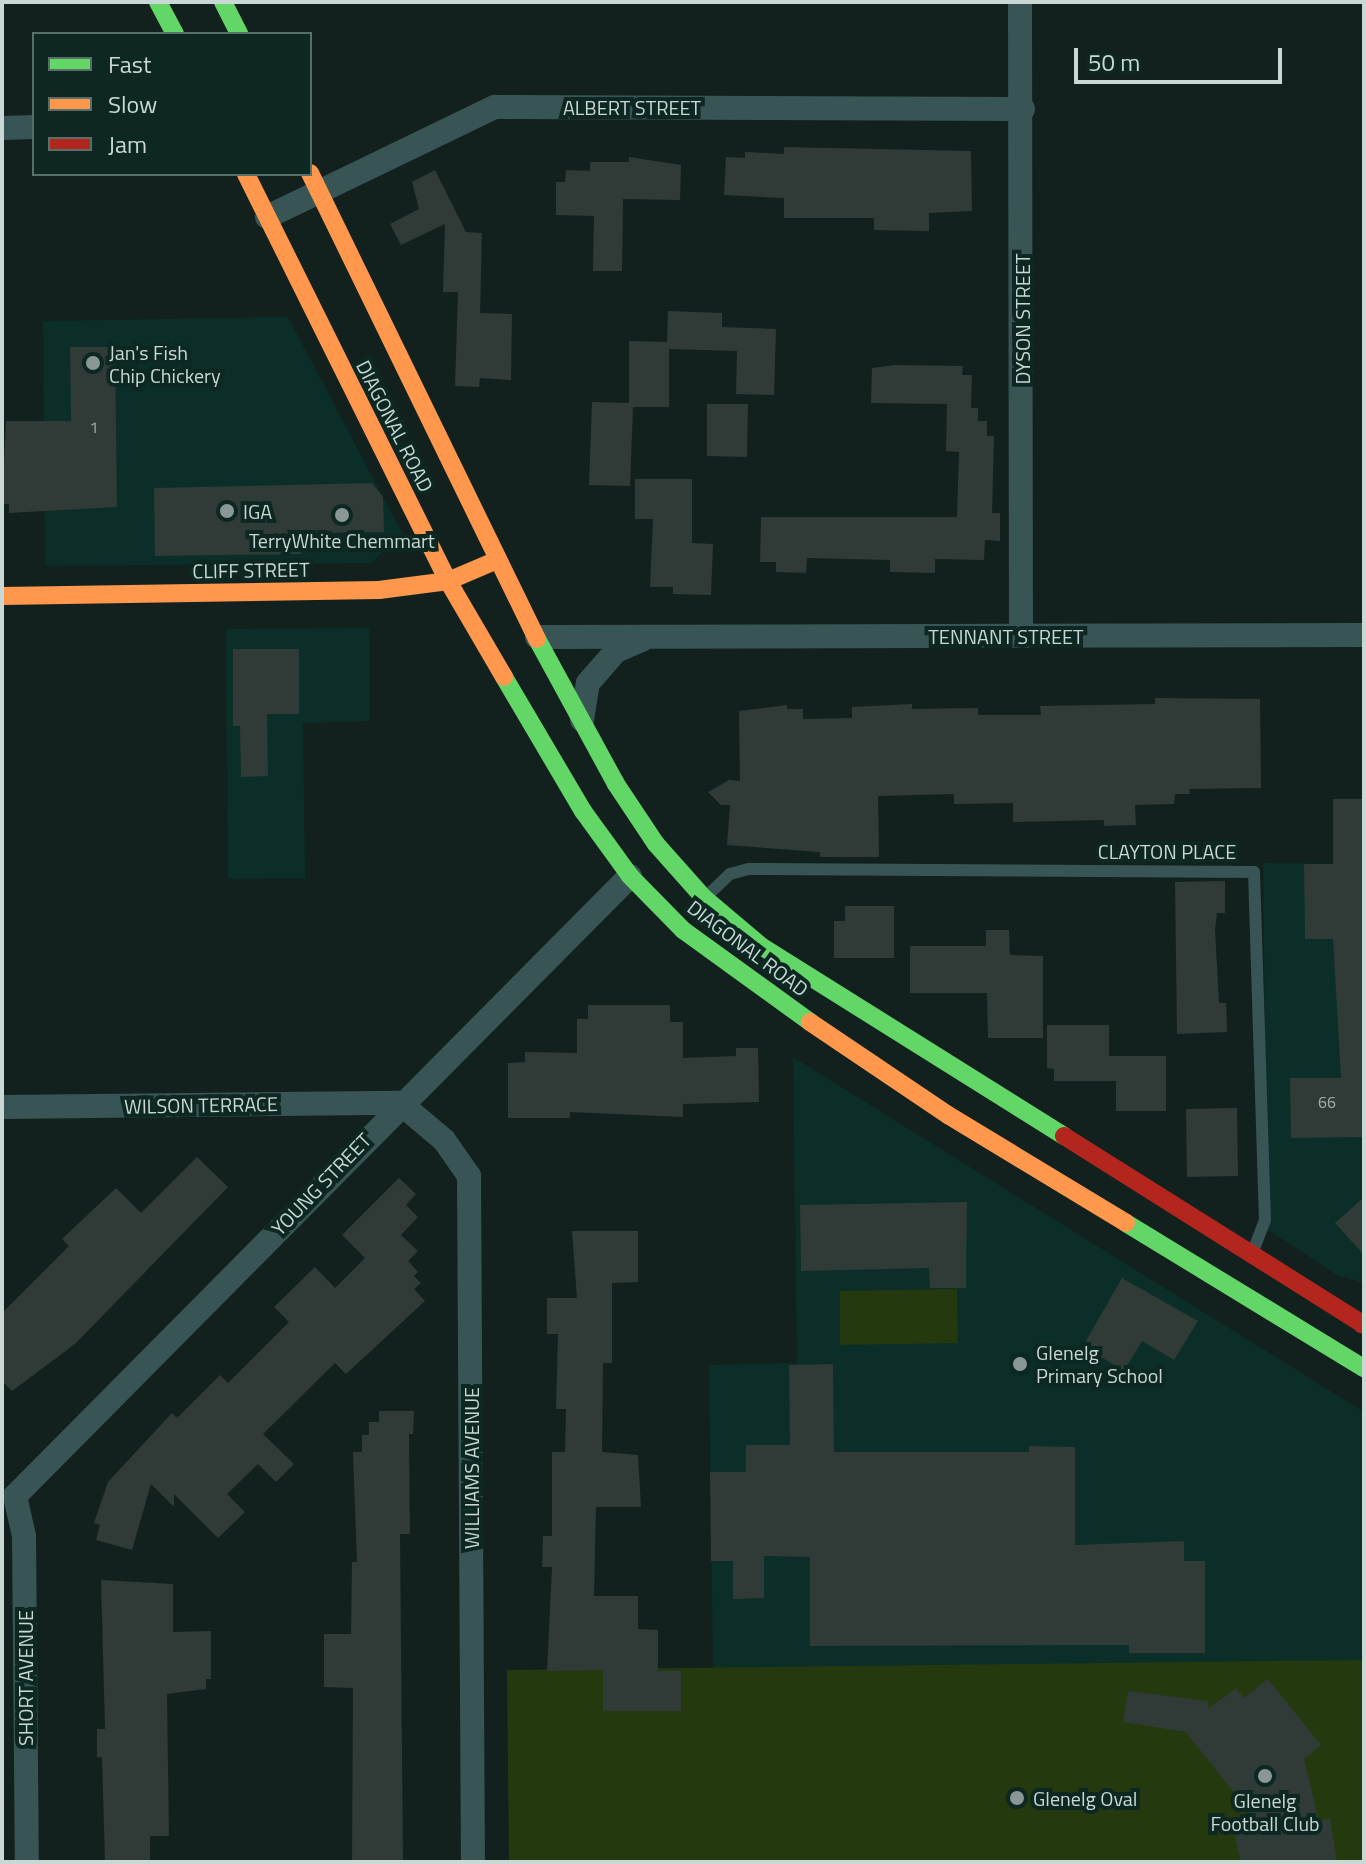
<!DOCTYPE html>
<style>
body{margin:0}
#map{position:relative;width:1366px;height:1864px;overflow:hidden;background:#13211e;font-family:"Titillium Web",sans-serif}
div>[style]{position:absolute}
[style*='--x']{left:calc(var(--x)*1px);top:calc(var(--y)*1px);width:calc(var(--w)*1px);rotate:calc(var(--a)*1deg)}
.built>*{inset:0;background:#0b2e28}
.green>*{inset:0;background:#25390e}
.building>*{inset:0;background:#303a36}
.lane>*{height:12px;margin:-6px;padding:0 6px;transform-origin:6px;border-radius:6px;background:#385454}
.street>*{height:24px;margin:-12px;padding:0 12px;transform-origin:12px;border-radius:12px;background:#385454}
.fast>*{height:18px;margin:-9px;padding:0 9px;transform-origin:9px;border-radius:9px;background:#63d668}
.slow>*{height:18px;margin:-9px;padding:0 9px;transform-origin:9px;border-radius:9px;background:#ff974d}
.jam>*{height:18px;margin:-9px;padding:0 9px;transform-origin:9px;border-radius:9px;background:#b3261e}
.dots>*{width:22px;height:22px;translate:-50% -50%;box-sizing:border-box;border:4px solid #0d2722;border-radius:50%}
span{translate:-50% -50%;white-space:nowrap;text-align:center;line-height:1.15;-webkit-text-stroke:8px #0d2722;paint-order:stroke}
.number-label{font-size:16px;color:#a3b0ac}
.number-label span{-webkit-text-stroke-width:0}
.street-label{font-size:20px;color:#c9d8d4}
.poi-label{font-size:20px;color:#c9d8d4}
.left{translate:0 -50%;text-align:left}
.frame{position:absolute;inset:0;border:4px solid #c9d8d4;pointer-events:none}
.legend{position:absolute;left:32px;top:32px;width:280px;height:144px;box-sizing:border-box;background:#0d2722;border:2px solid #586e69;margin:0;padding:10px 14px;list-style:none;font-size:24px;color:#c9d8d4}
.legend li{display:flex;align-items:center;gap:16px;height:40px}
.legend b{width:40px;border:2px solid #586e69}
.scale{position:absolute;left:1074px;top:48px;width:208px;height:36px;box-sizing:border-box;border:4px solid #c9d8d4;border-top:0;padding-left:10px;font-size:24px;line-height:28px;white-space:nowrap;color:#c9d8d4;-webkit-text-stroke:6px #0d2722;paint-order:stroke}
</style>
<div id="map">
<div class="built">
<div style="clip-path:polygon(288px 317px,402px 533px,371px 563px,45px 566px,43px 321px)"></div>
<div style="clip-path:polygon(369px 628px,370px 721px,303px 723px,305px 878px,228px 879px,226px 629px)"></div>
<div style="clip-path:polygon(1263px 863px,1364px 864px,1364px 1283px,1337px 1275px,1267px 1229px)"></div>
<div style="clip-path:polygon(793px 1057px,1364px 1412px,1364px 1660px,713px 1670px,709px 1365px,797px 1363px)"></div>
</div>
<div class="green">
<div style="clip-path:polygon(957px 1289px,958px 1343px,840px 1345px,840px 1291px)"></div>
<div style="clip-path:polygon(1364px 1660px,1364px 1862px,509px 1862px,507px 1670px)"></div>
</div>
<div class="building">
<div style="clip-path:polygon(784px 147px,971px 151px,972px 211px,929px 213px,929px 231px,874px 230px,874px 218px,784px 218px,784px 198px,724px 195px,726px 157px,745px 158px,745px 152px,784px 154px)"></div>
<div style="clip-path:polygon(629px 157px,681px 165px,680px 200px,623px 199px,622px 271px,593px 271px,594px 216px,556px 215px,556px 182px,565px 182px,566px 170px,590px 171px,590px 162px,629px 162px)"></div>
<div style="clip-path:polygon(435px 170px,466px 232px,482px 233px,480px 313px,512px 314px,511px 380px,480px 378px,479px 387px,455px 386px,458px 292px,443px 292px,445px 224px,401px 245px,390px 224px,419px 209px,412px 182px)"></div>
<div style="clip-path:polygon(668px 311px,722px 313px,722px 327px,776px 329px,774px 395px,736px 394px,737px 351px,669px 349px,669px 407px,633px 407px,630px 486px,589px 485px,592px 402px,629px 403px,629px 341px,667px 342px)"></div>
<div style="clip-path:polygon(70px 347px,115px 347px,117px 507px,9px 513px,9px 504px,2px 504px,6px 421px,71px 421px)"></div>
<div style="clip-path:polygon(895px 365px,963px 366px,962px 375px,972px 375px,971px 408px,978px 408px,978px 421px,987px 421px,987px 436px,994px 436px,992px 513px,1000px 513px,1000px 541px,985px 540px,984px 560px,935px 559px,935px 573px,890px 572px,890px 560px,807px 558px,806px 573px,776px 572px,776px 562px,760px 562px,761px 517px,957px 517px,959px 452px,946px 451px,947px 404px,871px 403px,872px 368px)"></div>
<div style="clip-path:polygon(707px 404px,748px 404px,747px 457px,707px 456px)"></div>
<div style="clip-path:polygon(635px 479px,692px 479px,692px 543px,713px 544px,711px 595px,673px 594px,673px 587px,650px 587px,653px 519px,635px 519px)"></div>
<div style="clip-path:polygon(372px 483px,383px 497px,384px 532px,301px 533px,301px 554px,155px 556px,154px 488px)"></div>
<div style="clip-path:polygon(233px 649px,299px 649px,299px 714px,267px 714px,268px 776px,241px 777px,240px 726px,233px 726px)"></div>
<div style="clip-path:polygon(1155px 698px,1260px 699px,1261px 788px,1189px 789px,1190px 794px,1175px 794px,1174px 804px,1135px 805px,1136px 825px,1104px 826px,1104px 820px,1013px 822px,1013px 803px,954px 804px,954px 794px,878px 796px,879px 857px,820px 857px,820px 852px,727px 845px,730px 805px,721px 805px,708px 792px,729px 780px,740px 781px,739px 711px,787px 705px,787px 709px,803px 709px,803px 719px,852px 718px,852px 707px,912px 704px,912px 709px,978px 708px,978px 715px,1041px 715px,1040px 706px,1155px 704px)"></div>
<div style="clip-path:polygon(1333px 799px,1364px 799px,1364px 1137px,1291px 1138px,1290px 1078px,1341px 1078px,1333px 939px,1305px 939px,1304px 864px,1333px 864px)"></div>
<div style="clip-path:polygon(1225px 881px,1225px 913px,1217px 913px,1215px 929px,1219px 1003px,1226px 1003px,1227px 1032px,1177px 1034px,1175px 882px)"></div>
<div style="clip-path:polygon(845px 906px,894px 906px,894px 958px,834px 958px,834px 921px,845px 921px)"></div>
<div style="clip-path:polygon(986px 930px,1009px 930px,1010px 955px,1043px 956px,1043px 1038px,988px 1038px,987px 993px,910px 993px,910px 946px,986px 946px)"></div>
<div style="clip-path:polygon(588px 1005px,670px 1005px,670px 1022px,683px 1022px,683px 1058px,736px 1056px,736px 1048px,758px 1048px,759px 1102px,683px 1104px,683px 1117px,570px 1112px,570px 1118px,508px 1118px,508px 1063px,525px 1062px,525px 1052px,577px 1053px,577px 1019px,588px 1019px)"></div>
<div style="clip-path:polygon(1047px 1025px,1109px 1025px,1109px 1056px,1166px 1056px,1166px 1111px,1116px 1111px,1116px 1081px,1054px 1081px,1054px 1069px,1047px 1068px)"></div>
<div style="clip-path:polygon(1237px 1108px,1238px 1176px,1187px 1177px,1186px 1109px)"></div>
<div style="clip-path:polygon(197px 1157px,228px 1187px,75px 1344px,12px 1391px,2px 1381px,2px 1313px,69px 1246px,62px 1239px,116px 1188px,141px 1213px)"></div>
<div style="clip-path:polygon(399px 1178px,416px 1194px,406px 1205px,418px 1217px,401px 1235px,418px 1251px,408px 1261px,418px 1272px,414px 1276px,421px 1283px,414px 1289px,425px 1301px,346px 1374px,335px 1363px,263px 1434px,294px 1464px,276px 1482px,258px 1464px,227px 1494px,245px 1512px,218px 1538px,174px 1494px,174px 1507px,151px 1484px,132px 1550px,96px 1540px,100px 1525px,94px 1523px,108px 1482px,172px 1413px,177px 1418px,220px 1375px,228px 1383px,289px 1322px,274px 1307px,315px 1267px,335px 1288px,365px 1258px,342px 1235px)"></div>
<div style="clip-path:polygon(1364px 1197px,1364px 1255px,1335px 1223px)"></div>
<div style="clip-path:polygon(967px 1202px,966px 1288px,930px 1288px,929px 1268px,801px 1271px,800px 1205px)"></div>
<div style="clip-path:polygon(572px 1231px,638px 1231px,638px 1282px,612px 1283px,612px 1363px,603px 1363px,602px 1452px,638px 1455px,641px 1507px,596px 1507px,594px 1596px,638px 1596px,638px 1629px,658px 1630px,658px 1671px,681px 1671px,681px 1711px,603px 1711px,603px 1670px,547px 1671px,552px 1567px,542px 1567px,543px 1536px,552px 1536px,552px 1452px,565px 1452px,566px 1409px,556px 1409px,558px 1334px,547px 1334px,547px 1298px,577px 1298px)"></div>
<div style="clip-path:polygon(1122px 1278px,1198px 1321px,1174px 1360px,1142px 1341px,1124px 1371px,1083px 1346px)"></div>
<div style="clip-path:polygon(833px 1364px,834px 1452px,1029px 1452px,1029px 1446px,1075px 1447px,1075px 1545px,1184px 1541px,1184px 1561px,1205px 1561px,1205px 1653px,1129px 1653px,1129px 1645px,810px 1646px,810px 1557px,764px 1556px,764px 1598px,733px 1599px,733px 1561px,711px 1561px,710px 1472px,746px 1472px,746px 1445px,790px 1445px,789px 1365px)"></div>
<div style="clip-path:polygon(379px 1411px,414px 1411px,413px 1434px,409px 1434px,410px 1534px,400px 1534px,403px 1862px,352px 1862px,353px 1688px,324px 1687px,324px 1634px,351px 1634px,352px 1562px,357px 1562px,353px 1452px,362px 1452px,362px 1435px,369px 1435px,369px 1422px,379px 1422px)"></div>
<div style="clip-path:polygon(101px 1580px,173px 1584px,173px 1632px,211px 1631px,211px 1679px,206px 1679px,206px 1689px,167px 1694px,169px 1836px,150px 1836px,150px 1862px,105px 1862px,102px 1757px,97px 1757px,97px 1729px,105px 1729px)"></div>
<div style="clip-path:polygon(1268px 1679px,1321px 1745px,1304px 1759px,1319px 1821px,1330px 1818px,1337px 1862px,1241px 1862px,1231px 1821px,1253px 1816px,1193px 1741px,1186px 1732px,1123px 1722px,1128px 1691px,1208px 1701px,1208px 1709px,1236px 1688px,1244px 1698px)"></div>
</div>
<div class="lane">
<div style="--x:707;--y:896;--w:32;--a:-44"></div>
<div style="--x:730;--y:874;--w:20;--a:-15"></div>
<div style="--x:749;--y:869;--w:505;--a:0.34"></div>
<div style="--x:1254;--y:872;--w:348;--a:88.2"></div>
<div style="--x:1265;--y:1220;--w:33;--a:111"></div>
</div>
<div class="street">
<div style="--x:1020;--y:2;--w:634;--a:89.91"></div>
<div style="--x:2;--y:128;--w:32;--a:-2"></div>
<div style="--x:267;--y:217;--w:253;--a:-25.8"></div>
<div style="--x:495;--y:107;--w:528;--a:0.22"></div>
<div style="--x:537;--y:637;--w:827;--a:-0.14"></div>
<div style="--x:582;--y:720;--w:37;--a:-81"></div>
<div style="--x:588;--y:683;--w:43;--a:-48.8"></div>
<div style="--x:616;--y:651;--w:28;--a:-23"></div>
<div style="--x:2;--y:1107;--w:398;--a:-0.6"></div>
<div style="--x:400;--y:1103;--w:57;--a:40.1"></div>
<div style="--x:444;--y:1140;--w:44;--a:55.2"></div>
<div style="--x:469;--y:1176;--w:686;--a:89.67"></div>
<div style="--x:15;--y:1496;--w:873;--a:-45.23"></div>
<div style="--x:15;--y:1496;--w:41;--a:77.3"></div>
<div style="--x:24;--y:1536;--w:326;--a:89.5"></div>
</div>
<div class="fast">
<div style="--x:158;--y:2;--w:36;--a:62"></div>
<div style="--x:223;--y:2;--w:36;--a:63"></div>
<div style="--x:537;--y:639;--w:165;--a:61.4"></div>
<div style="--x:616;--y:784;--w:72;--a:56.3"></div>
<div style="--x:656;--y:844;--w:72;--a:48.4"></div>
<div style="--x:704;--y:898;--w:75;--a:40.1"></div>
<div style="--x:761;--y:946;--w:358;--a:32.1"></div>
<div style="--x:504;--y:677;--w:156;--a:59.5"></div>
<div style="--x:583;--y:811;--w:80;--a:54.1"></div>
<div style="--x:630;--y:876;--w:76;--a:45.5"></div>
<div style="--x:683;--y:930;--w:157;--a:35.9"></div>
<div style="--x:1126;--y:1223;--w:279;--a:31.4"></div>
</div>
<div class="slow">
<div style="--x:310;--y:173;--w:518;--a:64.03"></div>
<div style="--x:246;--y:174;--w:454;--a:63.6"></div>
<div style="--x:448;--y:581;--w:111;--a:59.7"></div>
<div style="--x:2;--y:596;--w:377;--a:-0.9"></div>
<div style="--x:379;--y:590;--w:70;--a:-7.4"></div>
<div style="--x:448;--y:581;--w:51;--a:-23.1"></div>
<div style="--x:810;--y:1022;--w:166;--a:34"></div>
<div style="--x:948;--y:1115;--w:208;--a:31.2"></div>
<div style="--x:1362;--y:1324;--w:2;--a:0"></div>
</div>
<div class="jam">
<div style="--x:1064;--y:1136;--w:355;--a:32.2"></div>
</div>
<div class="dots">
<div style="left:93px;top:363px;background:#899894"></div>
<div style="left:227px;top:511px;background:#899894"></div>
<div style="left:342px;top:515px;background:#899894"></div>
<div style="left:1020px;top:1364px;background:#899894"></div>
<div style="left:1265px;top:1776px;background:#899894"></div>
<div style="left:1017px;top:1798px;background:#899894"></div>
</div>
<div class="number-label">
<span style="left:94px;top:427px">1</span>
<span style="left:1327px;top:1102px">66</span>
</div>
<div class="street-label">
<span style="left:632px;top:107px">ALBERT STREET</span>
<span style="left:1022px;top:319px;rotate:-90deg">DYSON STREET</span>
<span style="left:395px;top:426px;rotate:63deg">DIAGONAL ROAD</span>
<span style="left:251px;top:570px;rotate:-1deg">CLIFF STREET</span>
<span style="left:1006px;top:636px">TENNANT STREET</span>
<span style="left:1167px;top:851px">CLAYTON PLACE</span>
<span style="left:748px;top:948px;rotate:37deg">DIAGONAL ROAD</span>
<span style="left:201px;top:1105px;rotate:-1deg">WILSON TERRACE</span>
<span style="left:321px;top:1184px;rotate:-46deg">YOUNG STREET</span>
<span style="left:471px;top:1468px;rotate:-90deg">WILLIAMS AVENUE</span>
<span style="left:25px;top:1678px;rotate:-90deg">SHORT AVENUE</span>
</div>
<div class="poi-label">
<span class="left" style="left:109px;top:364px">Jan's Fish<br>Chip Chickery</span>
<span class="left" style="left:243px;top:511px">IGA</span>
<span style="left:342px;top:540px">TerryWhite Chemmart</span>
<span class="left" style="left:1036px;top:1364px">Glenelg<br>Primary School</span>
<span class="left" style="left:1033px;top:1798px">Glenelg Oval</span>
<span style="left:1265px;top:1812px">Glenelg<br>Football Club</span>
</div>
<div class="frame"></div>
<ul class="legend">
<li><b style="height:10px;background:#63d668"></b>Fast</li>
<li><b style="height:10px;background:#ff974d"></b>Slow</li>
<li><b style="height:10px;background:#b3261e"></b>Jam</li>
</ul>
<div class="scale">50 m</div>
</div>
